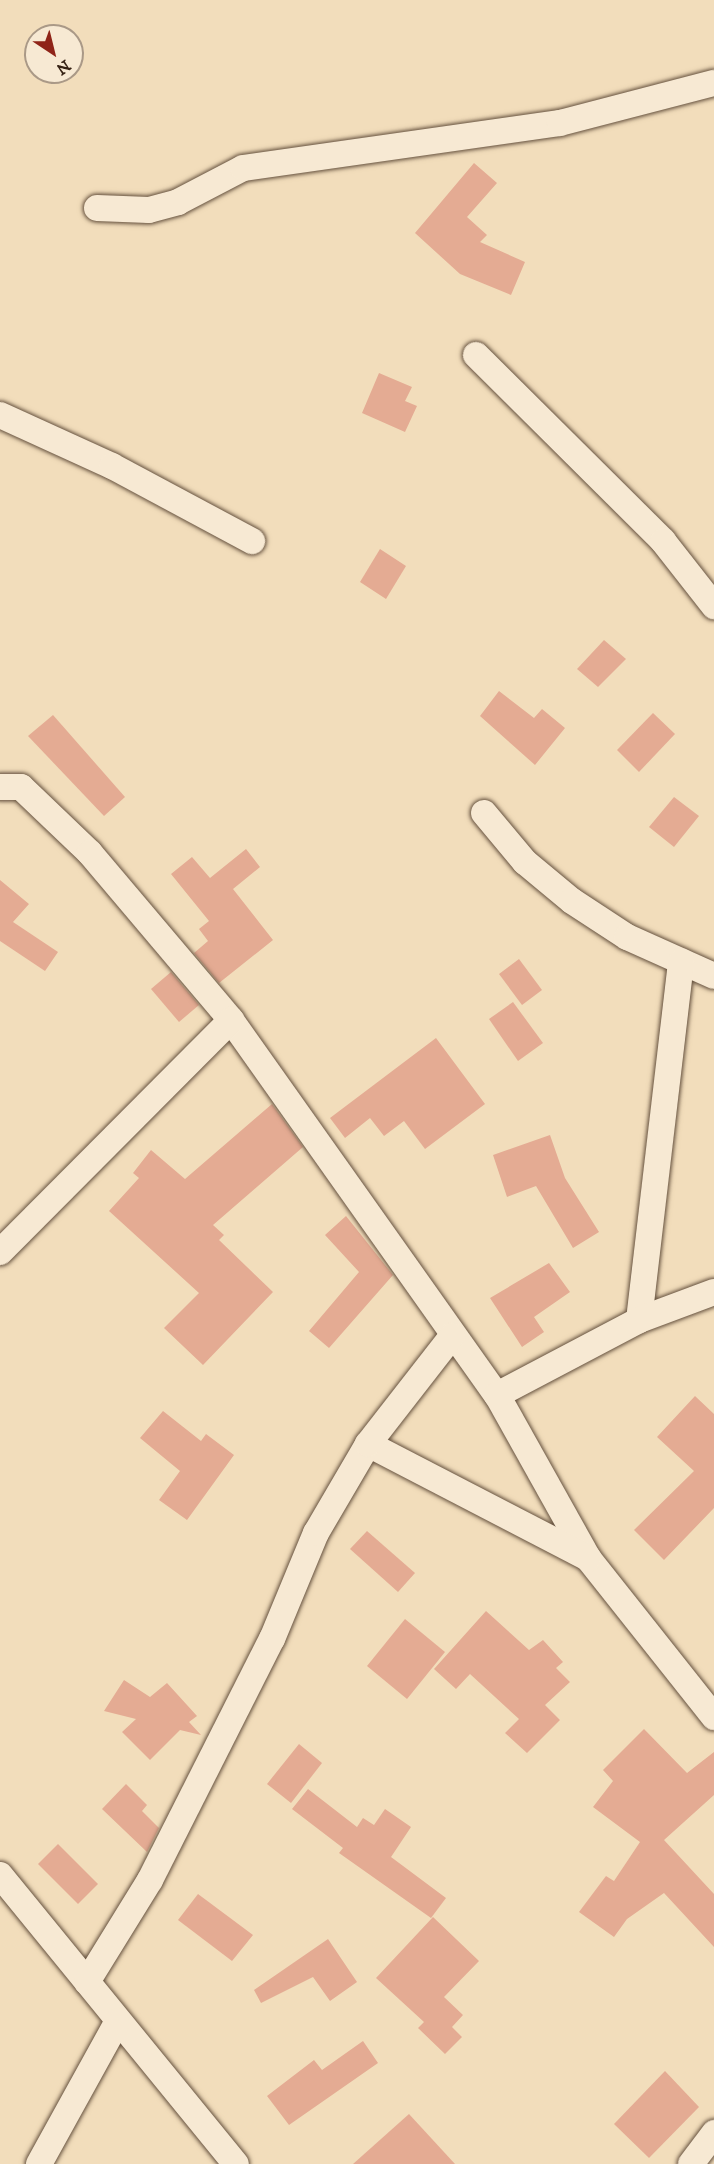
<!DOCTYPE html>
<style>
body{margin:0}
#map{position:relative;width:714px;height:2164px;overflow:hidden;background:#f2ddbb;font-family:"IM FELL DW Pica",serif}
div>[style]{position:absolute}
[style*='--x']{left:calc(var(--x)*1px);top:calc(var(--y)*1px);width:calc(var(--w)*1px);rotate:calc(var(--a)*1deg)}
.building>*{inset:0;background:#e4ab93}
.roads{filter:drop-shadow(0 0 2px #65513e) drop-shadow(0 0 2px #65513e)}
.minor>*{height:26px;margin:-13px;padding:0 13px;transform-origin:13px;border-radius:13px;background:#f7e9d3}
span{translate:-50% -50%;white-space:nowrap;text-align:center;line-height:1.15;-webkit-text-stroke:5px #f7e9d3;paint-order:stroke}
.north{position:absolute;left:24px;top:24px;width:60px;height:60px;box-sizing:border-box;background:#f7e9d3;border:2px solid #aa9987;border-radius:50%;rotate:145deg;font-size:16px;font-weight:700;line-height:24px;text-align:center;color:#362214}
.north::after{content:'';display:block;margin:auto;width:21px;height:27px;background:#8f2418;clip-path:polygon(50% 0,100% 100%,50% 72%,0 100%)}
</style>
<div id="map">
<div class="building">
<div style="clip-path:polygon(474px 163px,497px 183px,467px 217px,487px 235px,480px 242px,525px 262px,511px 295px,460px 274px,415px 233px)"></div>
<div style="clip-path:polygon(379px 373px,412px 387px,405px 401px,417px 406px,405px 432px,362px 413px)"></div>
<div style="clip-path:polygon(380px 549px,406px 566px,386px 599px,360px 582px)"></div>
<div style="clip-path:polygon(604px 640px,626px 659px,598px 687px,577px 669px)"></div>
<div style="clip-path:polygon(499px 691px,534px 718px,542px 709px,565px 728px,535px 765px,480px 716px)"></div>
<div style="clip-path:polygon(653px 713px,675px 734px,639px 772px,617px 750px)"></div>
<div style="clip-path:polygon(53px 715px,125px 797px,104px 816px,28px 736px)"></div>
<div style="clip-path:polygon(674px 797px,699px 816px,674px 847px,649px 827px)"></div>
<div style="clip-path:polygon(246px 849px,260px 867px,233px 889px,273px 940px,219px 983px,194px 953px,208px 941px,199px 929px,209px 921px,171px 874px,192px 857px,210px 878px)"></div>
<div style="clip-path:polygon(0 880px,29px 904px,13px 922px,58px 952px,45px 971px,0 941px)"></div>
<div style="clip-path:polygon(519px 959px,542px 990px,522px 1005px,499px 974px)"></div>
<div style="clip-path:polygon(171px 972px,199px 1005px,179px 1022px,151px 989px)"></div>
<div style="clip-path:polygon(513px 1002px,543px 1043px,518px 1061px,489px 1019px)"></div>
<div style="clip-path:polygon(436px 1038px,485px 1104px,425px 1149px,404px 1121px,384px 1136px,370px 1118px,345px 1138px,330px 1118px)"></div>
<div style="clip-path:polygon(272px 1104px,303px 1147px,213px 1225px,224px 1235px,219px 1240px,273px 1292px,203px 1365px,164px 1328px,199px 1293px,109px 1211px,139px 1178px,133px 1173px,151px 1150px,185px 1179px)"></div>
<div style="clip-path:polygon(550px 1135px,565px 1178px,599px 1232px,573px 1248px,536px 1186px,507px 1197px,493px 1155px)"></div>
<div style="clip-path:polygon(346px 1216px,393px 1275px,329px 1348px,309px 1331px,359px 1272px,325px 1235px)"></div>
<div style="clip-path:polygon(549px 1263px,570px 1292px,534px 1317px,544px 1332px,522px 1347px,490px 1298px)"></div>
<div style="clip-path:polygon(695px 1396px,714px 1414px,714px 1508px,664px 1560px,634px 1530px,694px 1471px,657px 1437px)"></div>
<div style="clip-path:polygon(163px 1411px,201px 1441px,206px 1434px,234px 1455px,187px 1520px,159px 1500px,180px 1471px,140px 1438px)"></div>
<div style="clip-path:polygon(367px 1531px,415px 1573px,398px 1592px,350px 1549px)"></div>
<div style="clip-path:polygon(486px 1611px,529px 1650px,543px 1640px,563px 1662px,556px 1668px,570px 1682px,545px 1705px,560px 1720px,527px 1753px,505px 1733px,519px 1719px,470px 1674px,456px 1689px,434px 1669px)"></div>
<div style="clip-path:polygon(405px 1619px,445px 1652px,407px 1699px,367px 1666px)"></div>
<div style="clip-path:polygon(124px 1680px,150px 1697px,167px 1683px,197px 1716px,189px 1722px,201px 1735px,180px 1730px,150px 1760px,122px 1732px,136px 1719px,104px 1711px)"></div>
<div style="clip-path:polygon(644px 1729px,687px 1773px,714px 1752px,714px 1795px,664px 1840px,714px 1894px,714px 1947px,664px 1893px,627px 1919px,614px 1937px,579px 1912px,606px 1876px,614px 1881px,640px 1842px,593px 1807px,613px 1781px,603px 1770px)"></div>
<div style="clip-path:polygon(299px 1744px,322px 1763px,291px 1803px,267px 1784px)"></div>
<div style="clip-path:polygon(126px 1784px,147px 1805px,142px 1811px,159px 1828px,147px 1852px,102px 1809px)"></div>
<div style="clip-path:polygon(308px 1789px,357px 1827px,363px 1818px,374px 1825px,385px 1809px,411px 1827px,391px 1857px,446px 1898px,431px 1918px,339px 1853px,343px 1848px,292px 1809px)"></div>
<div style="clip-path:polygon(58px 1844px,98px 1884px,78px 1904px,38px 1864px)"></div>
<div style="clip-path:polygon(198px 1894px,253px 1935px,232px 1961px,178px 1920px)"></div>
<div style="clip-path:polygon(433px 1917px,479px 1961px,444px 1997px,463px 2015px,452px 2027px,462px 2037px,445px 2054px,418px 2028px,424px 2022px,376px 1978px)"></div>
<div style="clip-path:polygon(328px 1939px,357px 1982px,330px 2001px,313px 1977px,261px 2003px,254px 1990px)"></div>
<div style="clip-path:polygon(363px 2041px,378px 2063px,289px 2125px,267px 2096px,314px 2060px,322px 2070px)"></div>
<div style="clip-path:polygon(665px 2071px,699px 2107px,649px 2158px,614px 2124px)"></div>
<div style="clip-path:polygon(409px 2114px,455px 2164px,353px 2164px)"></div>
</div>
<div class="roads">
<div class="minor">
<div style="--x:97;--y:208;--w:52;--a:2.2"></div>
<div style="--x:149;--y:210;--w:30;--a:-15"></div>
<div style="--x:178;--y:202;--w:73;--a:-27.6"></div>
<div style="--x:243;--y:168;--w:320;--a:-8.1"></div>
<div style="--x:560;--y:123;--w:159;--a:-14.6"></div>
<div style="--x:476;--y:355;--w:264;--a:44.8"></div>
<div style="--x:663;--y:541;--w:83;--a:51.9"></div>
<div style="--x:0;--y:415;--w:123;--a:24.5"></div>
<div style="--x:112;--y:466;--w:159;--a:28.2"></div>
<div style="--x:0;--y:787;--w:21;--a:0"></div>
<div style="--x:21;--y:787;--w:95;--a:43.7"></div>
<div style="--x:90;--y:853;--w:219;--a:49.8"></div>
<div style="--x:231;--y:1020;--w:460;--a:54.7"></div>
<div style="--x:497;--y:1395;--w:187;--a:60.8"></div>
<div style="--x:588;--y:1558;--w:203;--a:51.6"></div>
<div style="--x:484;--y:813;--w:64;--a:50.1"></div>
<div style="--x:525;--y:862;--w:61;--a:39.7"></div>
<div style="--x:572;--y:901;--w:66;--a:33.2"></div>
<div style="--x:627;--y:937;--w:95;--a:24.1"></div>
<div style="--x:0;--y:1252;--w:327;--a:-45.1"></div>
<div style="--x:639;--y:1320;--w:361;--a:-83.3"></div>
<div style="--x:497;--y:1395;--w:161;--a:-27.8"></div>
<div style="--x:639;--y:1320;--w:80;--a:-20.5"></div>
<div style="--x:368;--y:1444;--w:248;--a:27.4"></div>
<div style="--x:0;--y:1875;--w:373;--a:50.8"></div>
<div style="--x:87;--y:1982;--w:120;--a:-58.3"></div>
<div style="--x:150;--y:1880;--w:270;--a:-63.2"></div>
<div style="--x:272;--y:1639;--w:115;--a:-67.5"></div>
<div style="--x:316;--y:1533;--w:103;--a:-59.7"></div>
<div style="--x:368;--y:1444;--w:137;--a:-52.1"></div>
<div style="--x:39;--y:2164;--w:163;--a:-61.1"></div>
<div style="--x:691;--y:2164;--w:39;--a:-53"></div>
</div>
</div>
<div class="north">N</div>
</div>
